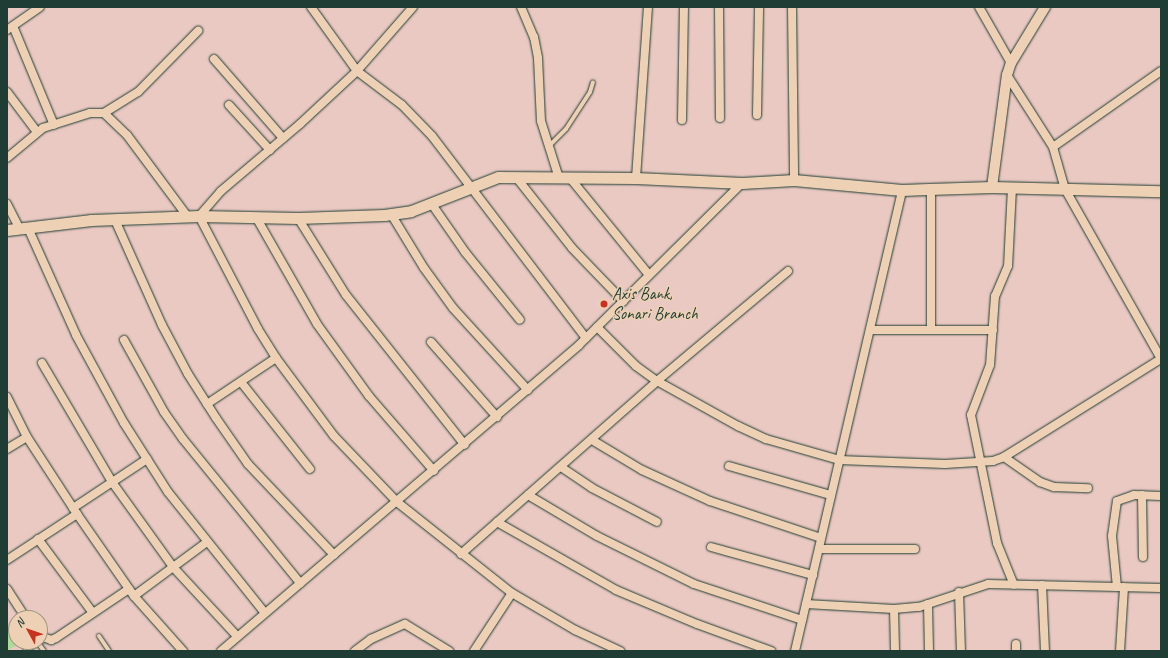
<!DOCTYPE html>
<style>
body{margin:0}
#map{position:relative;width:1168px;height:658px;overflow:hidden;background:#eac9c2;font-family:Caveat,sans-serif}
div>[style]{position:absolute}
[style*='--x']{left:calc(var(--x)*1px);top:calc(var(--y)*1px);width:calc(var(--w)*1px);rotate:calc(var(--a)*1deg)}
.green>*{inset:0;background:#afda98}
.roads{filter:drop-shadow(0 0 1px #1f3d34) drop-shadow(0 0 1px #1f3d34)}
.service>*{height:4px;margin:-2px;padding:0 2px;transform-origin:2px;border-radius:2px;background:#eed0b4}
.minor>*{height:8px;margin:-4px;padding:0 4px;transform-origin:4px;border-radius:4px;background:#eed0b4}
.tertiary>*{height:10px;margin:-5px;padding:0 5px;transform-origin:5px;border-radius:5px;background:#eed0b4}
.secondary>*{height:11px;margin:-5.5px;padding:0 5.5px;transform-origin:5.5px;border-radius:5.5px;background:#eed0b4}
.dots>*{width:11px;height:11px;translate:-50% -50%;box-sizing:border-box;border:2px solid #eed0b4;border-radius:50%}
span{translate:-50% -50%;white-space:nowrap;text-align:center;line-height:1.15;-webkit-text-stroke:3px #eed0b4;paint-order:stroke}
.poi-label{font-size:17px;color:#1f3d34}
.left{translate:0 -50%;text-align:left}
.frame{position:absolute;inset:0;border:8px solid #1f3d34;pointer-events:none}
.north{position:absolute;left:8px;top:610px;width:40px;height:40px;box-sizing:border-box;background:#eed0b4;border:1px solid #9b9581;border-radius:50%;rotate:310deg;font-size:11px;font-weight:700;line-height:16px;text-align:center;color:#1f3d34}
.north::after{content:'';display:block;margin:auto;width:14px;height:18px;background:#c8321e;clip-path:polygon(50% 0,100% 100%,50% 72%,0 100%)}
</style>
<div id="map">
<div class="green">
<div style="clip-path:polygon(7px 623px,16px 637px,16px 642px,20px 643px,7px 651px)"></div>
</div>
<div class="roads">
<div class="service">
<div style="--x:549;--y:146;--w:24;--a:-45"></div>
<div style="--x:566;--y:129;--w:44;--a:-57"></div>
<div style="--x:590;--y:92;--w:10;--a:-73"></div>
<div style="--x:99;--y:636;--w:18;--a:56"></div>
<div style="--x:38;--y:643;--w:10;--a:53"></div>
<div style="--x:25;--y:651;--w:23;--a:-31"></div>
</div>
<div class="minor">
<div style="--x:311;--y:7;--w:79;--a:54.3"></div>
<div style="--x:357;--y:71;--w:56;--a:37.1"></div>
<div style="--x:402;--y:105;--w:43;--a:45.9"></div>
<div style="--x:432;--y:136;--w:254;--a:52.7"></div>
<div style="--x:413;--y:7;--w:85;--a:131.2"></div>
<div style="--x:357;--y:71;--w:78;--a:137.1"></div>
<div style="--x:300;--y:124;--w:104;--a:139.7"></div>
<div style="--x:221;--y:191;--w:33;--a:131"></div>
<div style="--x:199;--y:216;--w:127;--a:62.4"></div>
<div style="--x:258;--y:329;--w:34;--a:58"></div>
<div style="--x:276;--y:358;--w:97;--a:53.4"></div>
<div style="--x:334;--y:436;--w:91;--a:46.3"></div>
<div style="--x:397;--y:502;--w:147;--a:38.4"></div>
<div style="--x:512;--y:593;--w:73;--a:30.4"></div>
<div style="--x:575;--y:630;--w:50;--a:25"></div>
<div style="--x:521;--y:7;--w:33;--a:67"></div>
<div style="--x:534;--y:37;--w:21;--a:79"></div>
<div style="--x:538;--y:58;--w:63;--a:87.3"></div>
<div style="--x:541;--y:121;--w:60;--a:72.5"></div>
<div style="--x:719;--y:7;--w:111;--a:89.5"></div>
<div style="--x:792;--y:7;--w:173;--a:89.3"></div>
<div style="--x:979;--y:7;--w:64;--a:60.3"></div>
<div style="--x:13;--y:26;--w:107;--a:67.5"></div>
<div style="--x:7;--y:30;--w:40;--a:-34.9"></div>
<div style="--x:214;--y:59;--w:105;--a:48.9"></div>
<div style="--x:1007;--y:75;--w:85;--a:57.4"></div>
<div style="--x:1053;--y:147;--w:44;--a:74.1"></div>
<div style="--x:1065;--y:189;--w:195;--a:60.5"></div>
<div style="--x:7;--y:92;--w:50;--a:53.1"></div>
<div style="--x:229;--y:105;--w:61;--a:47.7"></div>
<div style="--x:104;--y:113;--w:40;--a:-32"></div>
<div style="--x:138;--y:92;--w:86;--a:-45.5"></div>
<div style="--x:757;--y:115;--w:108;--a:-88.9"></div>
<div style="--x:682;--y:120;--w:113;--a:-89"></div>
<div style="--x:1053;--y:147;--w:132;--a:-35.1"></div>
<div style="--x:7;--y:158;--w:47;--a:-39.8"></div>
<div style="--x:43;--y:128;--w:49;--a:-17.7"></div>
<div style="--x:90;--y:113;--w:14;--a:0"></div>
<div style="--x:104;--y:113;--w:32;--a:44"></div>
<div style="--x:127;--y:135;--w:102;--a:53.4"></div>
<div style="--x:516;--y:177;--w:90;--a:51.7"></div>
<div style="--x:572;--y:248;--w:74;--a:46.1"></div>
<div style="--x:570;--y:178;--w:125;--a:50.8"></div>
<div style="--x:636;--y:178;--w:171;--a:-86"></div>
<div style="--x:1012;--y:188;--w:78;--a:92.9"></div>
<div style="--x:1008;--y:266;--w:33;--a:113"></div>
<div style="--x:995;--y:296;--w:69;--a:94.1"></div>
<div style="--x:990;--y:365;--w:53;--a:110.8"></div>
<div style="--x:971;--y:415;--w:131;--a:78.5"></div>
<div style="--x:997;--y:543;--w:45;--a:68"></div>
<div style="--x:931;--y:189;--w:141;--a:90"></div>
<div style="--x:431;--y:203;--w:60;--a:55.2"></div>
<div style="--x:465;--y:252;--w:87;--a:51"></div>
<div style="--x:7;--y:204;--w:28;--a:63"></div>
<div style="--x:391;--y:214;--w:63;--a:58.6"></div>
<div style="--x:424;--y:268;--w:49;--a:54.1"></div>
<div style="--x:453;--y:308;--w:111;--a:47.6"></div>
<div style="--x:256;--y:217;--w:123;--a:60.3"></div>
<div style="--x:317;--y:324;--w:89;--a:54.2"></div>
<div style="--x:369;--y:396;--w:99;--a:49.1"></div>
<div style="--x:298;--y:218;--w:91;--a:58.1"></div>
<div style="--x:346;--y:295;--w:191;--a:51.6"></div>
<div style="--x:115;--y:220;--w:115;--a:65.9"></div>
<div style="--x:162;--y:325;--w:55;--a:62"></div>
<div style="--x:188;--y:374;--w:52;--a:57.5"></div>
<div style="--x:216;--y:418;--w:56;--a:55.2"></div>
<div style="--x:248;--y:464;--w:125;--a:46.6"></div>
<div style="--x:28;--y:228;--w:117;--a:65.8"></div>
<div style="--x:76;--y:335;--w:100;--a:61.4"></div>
<div style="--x:124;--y:423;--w:82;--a:57.5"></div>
<div style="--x:168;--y:492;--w:155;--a:51.3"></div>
<div style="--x:597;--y:327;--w:55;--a:45"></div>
<div style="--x:636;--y:366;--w:26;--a:36"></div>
<div style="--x:657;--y:381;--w:93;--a:29.1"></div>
<div style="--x:738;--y:426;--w:31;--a:25"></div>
<div style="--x:766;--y:439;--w:76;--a:16"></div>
<div style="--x:839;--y:460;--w:106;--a:2.2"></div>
<div style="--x:945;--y:464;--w:48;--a:-3.6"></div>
<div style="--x:993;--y:461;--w:12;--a:-20"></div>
<div style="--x:1004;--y:457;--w:185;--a:-32"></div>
<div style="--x:870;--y:330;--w:123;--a:0"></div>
<div style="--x:124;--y:340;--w:82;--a:60.9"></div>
<div style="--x:164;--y:412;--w:33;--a:55"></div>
<div style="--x:183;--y:439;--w:186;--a:50.9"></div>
<div style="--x:431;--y:342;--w:100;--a:48.7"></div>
<div style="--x:42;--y:363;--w:138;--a:59.5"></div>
<div style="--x:112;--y:482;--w:105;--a:54.3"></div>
<div style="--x:173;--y:567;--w:94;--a:47.2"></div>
<div style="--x:241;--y:382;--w:111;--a:51.6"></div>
<div style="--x:7;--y:397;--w:45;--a:63.4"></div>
<div style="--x:27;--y:437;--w:92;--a:57"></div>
<div style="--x:77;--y:514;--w:100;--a:55.2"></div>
<div style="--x:134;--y:596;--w:74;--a:48.3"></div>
<div style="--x:207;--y:404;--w:83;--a:-33.7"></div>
<div style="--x:592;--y:440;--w:58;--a:31"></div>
<div style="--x:642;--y:470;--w:75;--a:24.5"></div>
<div style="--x:710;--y:501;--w:117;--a:18.4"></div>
<div style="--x:7;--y:449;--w:23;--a:-31"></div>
<div style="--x:1004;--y:457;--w:44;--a:34.8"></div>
<div style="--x:1040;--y:482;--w:15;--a:20"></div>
<div style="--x:1054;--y:487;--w:34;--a:2"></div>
<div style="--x:729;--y:466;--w:106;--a:15.9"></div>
<div style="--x:561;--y:467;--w:37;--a:34"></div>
<div style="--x:592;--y:488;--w:73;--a:27.6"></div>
<div style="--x:528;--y:495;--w:80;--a:30.7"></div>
<div style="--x:597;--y:536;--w:108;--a:26.3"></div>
<div style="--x:694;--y:584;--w:114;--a:18.4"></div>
<div style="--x:1142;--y:495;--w:62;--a:89.1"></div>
<div style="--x:73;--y:508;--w:89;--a:-33.5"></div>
<div style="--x:497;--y:522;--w:137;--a:29.7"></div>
<div style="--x:616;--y:590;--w:88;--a:22.8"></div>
<div style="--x:697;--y:624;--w:79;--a:20"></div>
<div style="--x:38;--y:539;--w:92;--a:53.4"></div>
<div style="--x:711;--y:547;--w:106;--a:15.4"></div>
<div style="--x:819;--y:549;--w:96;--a:0"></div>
<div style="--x:461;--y:554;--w:261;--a:-41.4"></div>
<div style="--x:657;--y:381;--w:171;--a:-40"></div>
<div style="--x:7;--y:560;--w:84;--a:-33.3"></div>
<div style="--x:1042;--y:585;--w:66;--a:87.4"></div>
<div style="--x:1117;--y:587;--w:51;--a:-95.6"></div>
<div style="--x:1112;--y:536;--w:35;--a:-82"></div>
<div style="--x:1117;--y:501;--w:18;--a:-19"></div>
<div style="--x:1134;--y:495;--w:27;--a:2"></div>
<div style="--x:7;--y:589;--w:35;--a:57"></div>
<div style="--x:959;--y:592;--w:59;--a:88.1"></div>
<div style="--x:134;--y:596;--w:91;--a:-36.5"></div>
<div style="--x:806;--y:604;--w:88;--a:3.3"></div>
<div style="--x:894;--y:609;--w:25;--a:-5"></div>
<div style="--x:919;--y:607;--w:73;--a:-18.4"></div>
<div style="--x:988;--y:584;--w:173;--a:1.3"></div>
<div style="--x:928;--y:604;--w:47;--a:88.8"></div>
<div style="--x:894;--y:609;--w:42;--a:88.6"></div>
<div style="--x:40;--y:636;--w:12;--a:20"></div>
<div style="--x:51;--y:640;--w:5;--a:-22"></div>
<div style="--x:56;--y:638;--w:88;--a:-33.9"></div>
<div style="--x:1016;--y:644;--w:7;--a:90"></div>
<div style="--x:221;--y:651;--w:471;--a:-40.5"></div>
<div style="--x:579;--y:345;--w:230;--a:-44.8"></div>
<div style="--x:355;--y:651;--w:20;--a:-37"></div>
<div style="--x:371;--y:639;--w:37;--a:-24"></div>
<div style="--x:405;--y:624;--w:52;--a:31.5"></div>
<div style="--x:474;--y:651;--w:69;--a:-56.8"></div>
<div style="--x:795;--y:651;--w:473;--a:-76.9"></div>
<div style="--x:1120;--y:651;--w:64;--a:-86.4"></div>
</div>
<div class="tertiary">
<div style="--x:992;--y:187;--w:113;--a:-82.4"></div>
<div style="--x:1007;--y:75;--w:13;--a:-72"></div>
<div style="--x:1011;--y:63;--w:66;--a:-58.7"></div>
</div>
<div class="secondary">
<div style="--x:7;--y:230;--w:85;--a:-6.8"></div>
<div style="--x:91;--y:220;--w:108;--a:-2.1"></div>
<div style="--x:199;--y:216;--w:99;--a:1.2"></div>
<div style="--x:298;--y:218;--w:86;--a:-2"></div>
<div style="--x:384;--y:215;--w:27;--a:-8"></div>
<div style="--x:411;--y:211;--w:93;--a:-21.3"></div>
<div style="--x:498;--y:177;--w:138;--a:0.4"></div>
<div style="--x:636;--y:178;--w:106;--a:2.7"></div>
<div style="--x:742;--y:183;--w:52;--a:-3.3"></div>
<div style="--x:794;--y:180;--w:108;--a:5.3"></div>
<div style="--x:902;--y:190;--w:90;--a:-1.9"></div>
<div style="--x:992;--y:187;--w:169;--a:1.4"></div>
</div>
</div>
<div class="dots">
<div style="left:604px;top:304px;background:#c8321e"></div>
</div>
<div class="poi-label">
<span class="left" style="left:612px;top:304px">Axis Bank,<br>Sonari Branch</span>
</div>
<div class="frame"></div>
<div class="north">N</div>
</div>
